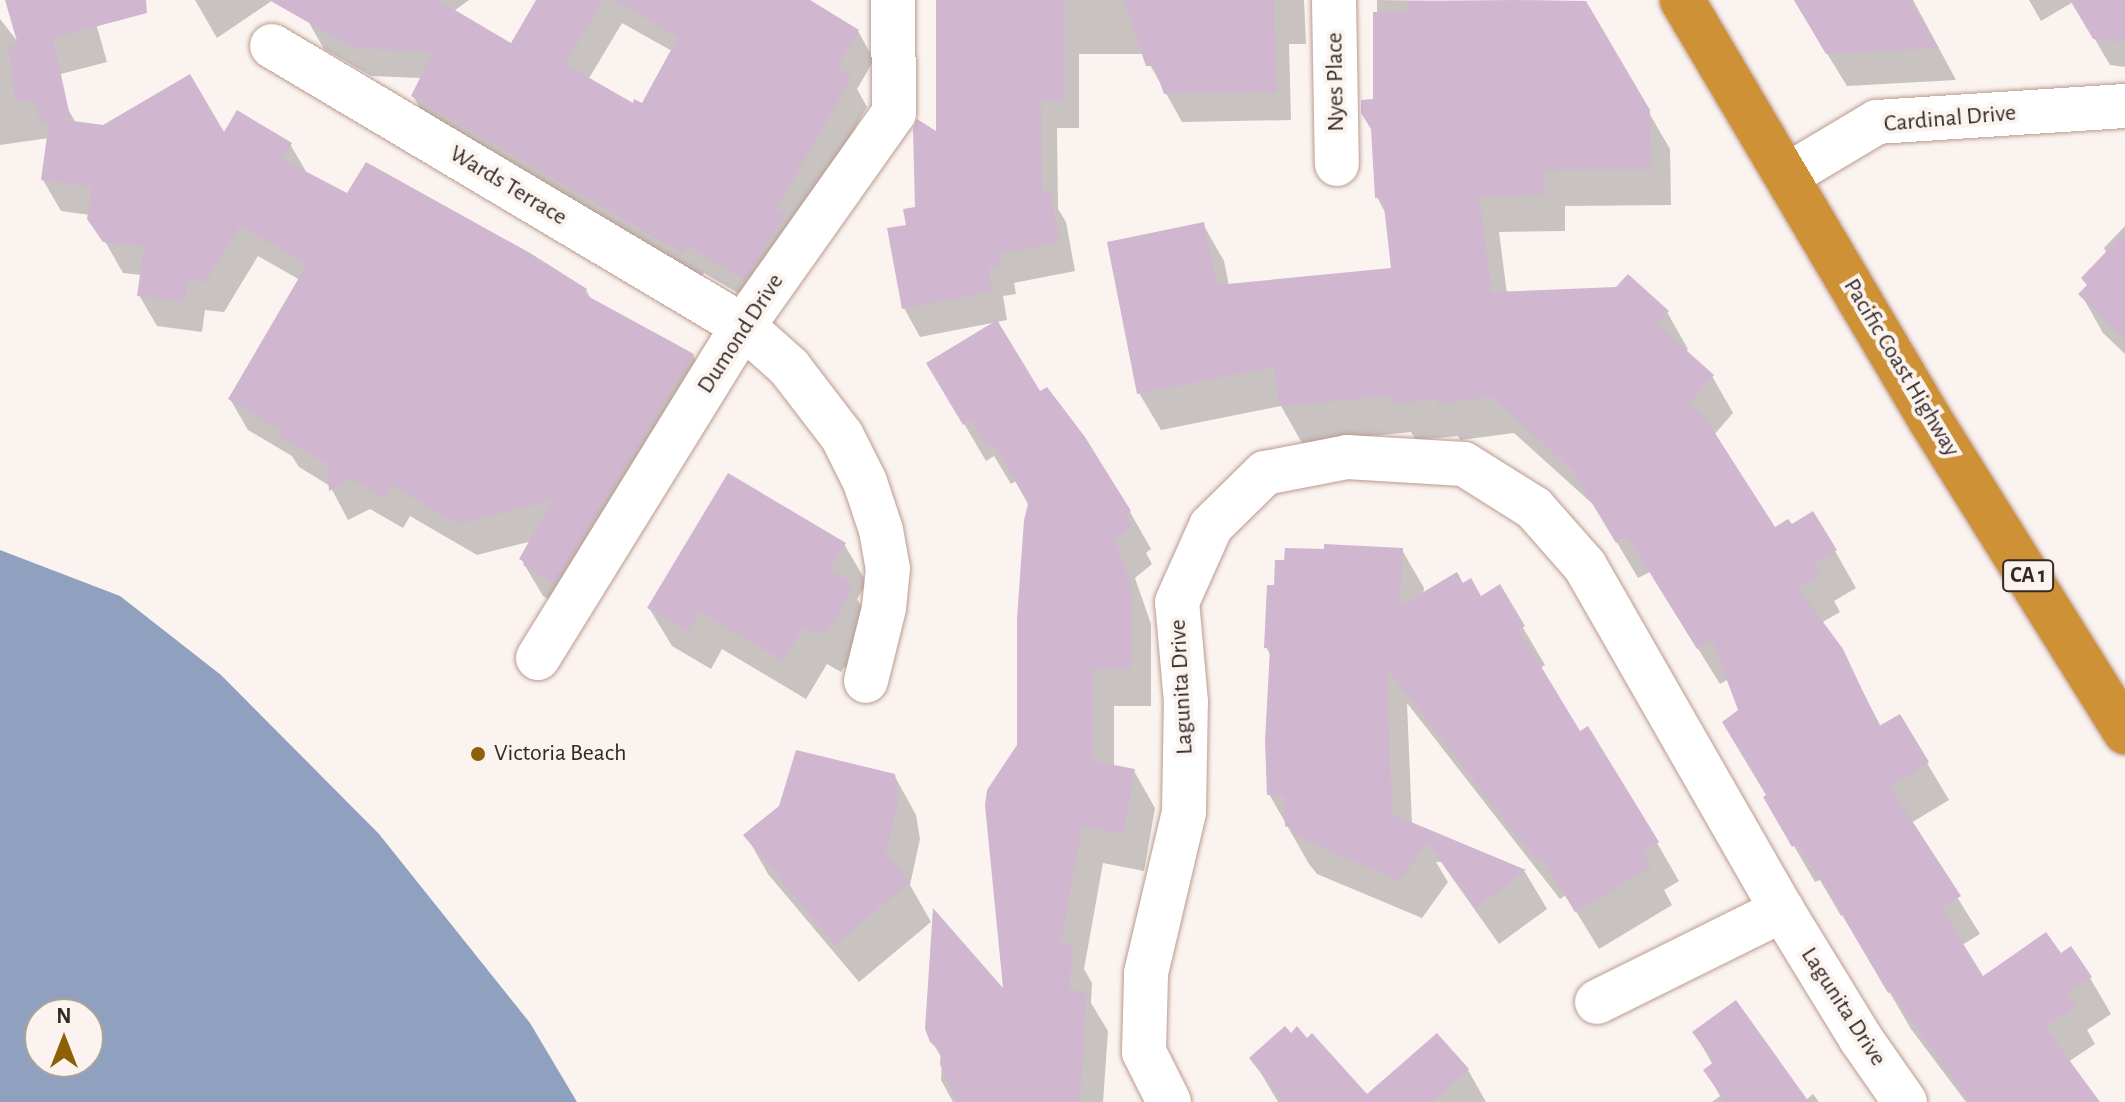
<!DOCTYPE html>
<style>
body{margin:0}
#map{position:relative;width:2125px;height:1102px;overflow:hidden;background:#faf3f0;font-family:"Alegreya Sans",sans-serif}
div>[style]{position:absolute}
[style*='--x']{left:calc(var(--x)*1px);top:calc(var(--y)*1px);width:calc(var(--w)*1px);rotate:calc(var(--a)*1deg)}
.water>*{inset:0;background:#8fa1bf}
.shadow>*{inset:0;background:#0003}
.building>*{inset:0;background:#d0b7cf}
.roads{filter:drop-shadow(0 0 2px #bb9b8e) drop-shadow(0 0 2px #bb9b8e)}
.minor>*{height:44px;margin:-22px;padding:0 22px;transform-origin:22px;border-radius:22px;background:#fff}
.highway>*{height:44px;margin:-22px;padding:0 22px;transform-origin:22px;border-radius:22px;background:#ce9136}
.dots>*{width:22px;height:22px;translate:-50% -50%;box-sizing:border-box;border:4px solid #faf3f0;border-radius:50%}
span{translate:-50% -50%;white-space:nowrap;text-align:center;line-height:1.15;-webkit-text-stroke:8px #faf3f0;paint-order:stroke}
.shield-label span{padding:2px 6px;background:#faf3f0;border:2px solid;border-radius:6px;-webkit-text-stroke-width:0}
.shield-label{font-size:22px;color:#352823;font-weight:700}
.street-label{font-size:24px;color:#352823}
.poi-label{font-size:24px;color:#352823}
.left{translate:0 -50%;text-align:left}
.north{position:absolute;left:24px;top:998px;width:80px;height:80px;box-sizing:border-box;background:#faf3f0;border:2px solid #aba29e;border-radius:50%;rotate:0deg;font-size:22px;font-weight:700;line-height:32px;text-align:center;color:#352823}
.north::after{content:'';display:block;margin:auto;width:28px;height:36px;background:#8d6005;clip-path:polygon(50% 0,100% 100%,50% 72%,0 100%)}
</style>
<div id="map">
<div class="water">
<div style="clip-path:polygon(evenodd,0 550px,120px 596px,221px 675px,379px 834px,530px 1023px,577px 1102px,0 1102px,0 550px,40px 1014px,88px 1014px,88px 1062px,40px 1062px,40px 1014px)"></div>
</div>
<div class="shadow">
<div style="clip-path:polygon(24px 0,125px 0,93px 13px,107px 62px,57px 75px)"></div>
<div style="clip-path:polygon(195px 0,273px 0,217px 38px)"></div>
<div style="clip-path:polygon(evenodd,319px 0,469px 0,454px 11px,512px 46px,538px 0,806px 0,858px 31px,874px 60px,857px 89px,867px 107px,795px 233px,762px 307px,704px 273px,699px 281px,430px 125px,413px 96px,422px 78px,371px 76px,324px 49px,308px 21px,319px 0,622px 23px,672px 51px,643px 106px,633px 105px,588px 80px,622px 23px)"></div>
<div style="clip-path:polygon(936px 0,1304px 0,1306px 44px,1289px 44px,1291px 120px,1182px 122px,1144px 54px,1079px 54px,1079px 128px,1057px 128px,1058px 209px,1066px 222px,1075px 271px,1014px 283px,1016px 294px,1003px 296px,1007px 320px,920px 337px,904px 308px,909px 227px,938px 135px)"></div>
<div style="clip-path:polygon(1377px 0,1585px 3px,1670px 149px,1671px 205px,1565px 206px,1565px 231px,1499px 232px,1507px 294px,1667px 312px,1688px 349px,1685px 352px,1712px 376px,1733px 413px,1714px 435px,1774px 529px,1835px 551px,1856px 588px,1834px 601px,1840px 612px,1821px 623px,1842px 651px,1881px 727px,1899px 716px,1949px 800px,1911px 823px,1980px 934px,1962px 945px,1982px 979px,2061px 956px,2090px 978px,2111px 1014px,2087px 1030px,2095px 1044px,2068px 1062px,2097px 1102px,1966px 1102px,1911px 1029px,1844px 914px,1841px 916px,1820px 880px,1815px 882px,1766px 798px,1768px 796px,1729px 679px,1720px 684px,1650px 572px,1638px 578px,1596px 507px,1514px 433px,1460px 440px,1458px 436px,1416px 440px,1411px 432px,1302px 443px,1281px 406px,1161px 430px,1139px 393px,1203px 224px,1224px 261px,1229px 286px,1393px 270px,1387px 216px,1377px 197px)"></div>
<div style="clip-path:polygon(1794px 0,1913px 0,1956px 80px,1847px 86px)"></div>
<div style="clip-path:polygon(2029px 0,2125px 0,2125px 67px,2110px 65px,2073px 2px,2041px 21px)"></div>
<div style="clip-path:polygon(0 19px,61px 97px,76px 123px,290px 144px,308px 175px,348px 196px,586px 290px,592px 301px,693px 355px,711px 386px,573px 614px,543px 596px,521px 559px,532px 541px,477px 555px,410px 516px,403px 528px,370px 509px,348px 520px,330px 486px,299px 467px,292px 456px,248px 430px,230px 399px,300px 280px,258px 256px,224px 312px,205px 310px,202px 332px,157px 326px,139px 295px,142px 275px,123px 273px,90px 215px,61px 211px,43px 180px,49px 138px,0 145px)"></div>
<div style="clip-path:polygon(2125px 226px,2125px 354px,2103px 333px,2081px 294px,2088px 287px,2083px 278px,2107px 254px,2104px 248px)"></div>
<div style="clip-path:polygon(929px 364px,1039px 394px,1130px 512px,1151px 549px,1146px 553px,1152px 564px,1135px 578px,1151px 624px,1151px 706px,1114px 706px,1114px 767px,1134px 771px,1155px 808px,1144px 871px,1103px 863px,1084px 969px,1092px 983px,1091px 1003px,1108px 1031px,1103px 1102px,953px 1102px,941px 1080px,942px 1059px,932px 1041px,1005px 994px,1031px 504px,1016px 481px,1011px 484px,994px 456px,986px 461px)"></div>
<div style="clip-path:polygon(844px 544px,867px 583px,857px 599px,874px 629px,850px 670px,844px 667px,841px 672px,827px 664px,806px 699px,722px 649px,711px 669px,672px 646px,649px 608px)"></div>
<div style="clip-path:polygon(1402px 550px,1424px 588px,1423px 594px,1463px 586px,1481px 598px,1499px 587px,1545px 665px,1540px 668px,1580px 734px,1657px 843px,1679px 881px,1664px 890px,1672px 905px,1599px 949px,1566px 895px,1560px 899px,1407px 703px,1412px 824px,1525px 872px,1547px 909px,1499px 944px,1441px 862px,1436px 862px,1448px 882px,1422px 918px,1317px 874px,1309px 864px,1269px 794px,1272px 658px,1266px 647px)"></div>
<div style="clip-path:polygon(894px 775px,916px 815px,920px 839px,910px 885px,931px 922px,859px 982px,768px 874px,746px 835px,781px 807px)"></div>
<div style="clip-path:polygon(1694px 1032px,1806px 1100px,1813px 1094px,1819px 1102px,1712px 1102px,1720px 1096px,1706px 1071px,1713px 1065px)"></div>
<div style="clip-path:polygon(1252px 1058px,1366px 1096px,1468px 1070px,1486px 1102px,1278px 1102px)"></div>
</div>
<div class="building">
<div style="clip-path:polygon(5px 0,146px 0,147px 13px,53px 38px,70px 116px,59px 119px,103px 125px,190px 74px,224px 132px,237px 110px,292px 143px,282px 159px,347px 193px,366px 162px,530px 253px,587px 289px,584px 294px,694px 354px,554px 584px,523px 565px,525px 562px,519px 559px,553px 500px,458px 524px,392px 486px,385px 498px,351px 479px,329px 491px,327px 464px,278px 436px,282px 431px,228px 399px,307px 264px,240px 226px,206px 282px,188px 280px,185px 301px,137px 296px,144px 247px,103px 242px,87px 219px,92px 187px,41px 180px,49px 121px,41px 123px,34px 100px,16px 103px,8px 46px,18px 45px)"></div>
<div style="clip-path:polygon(269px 0,438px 0,511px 43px,536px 0,603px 0,565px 64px,633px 103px,634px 99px,642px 103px,678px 37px,614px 0,810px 0,859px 30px,837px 67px,852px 77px,777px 208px,786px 213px,745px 280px,687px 246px,683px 254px,411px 96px,433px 52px,353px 48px)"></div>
<div style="clip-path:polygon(936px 0,1064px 0,1064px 100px,1041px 100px,1042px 193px,1050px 192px,1060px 242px,999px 254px,1001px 265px,988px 268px,992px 291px,902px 309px,887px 228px,906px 225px,903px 209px,915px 207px,913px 129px,917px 119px,936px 131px)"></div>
<div style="clip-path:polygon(1123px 0,1274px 0,1276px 92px,1164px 94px,1154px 66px,1146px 66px)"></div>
<div style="clip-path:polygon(1516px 0,1586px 1px,1650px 110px,1651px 169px,1545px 170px,1545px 195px,1479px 196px,1492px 292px,1616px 287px,1628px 274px,1669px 311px,1657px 324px,1714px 375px,1688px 405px,1704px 416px,1775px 527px,1788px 519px,1792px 524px,1813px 511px,1837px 550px,1815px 564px,1821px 574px,1798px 588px,1843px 649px,1879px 726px,1900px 714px,1929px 762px,1890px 787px,1961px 896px,1941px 908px,1983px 976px,2046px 932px,2061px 953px,2071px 946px,2092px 977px,2067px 993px,2076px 1006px,2045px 1027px,2100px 1102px,1969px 1102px,1891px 992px,1888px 993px,1821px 879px,1819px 880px,1797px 844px,1792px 847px,1763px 797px,1766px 795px,1722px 722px,1738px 710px,1712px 640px,1697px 649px,1627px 536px,1616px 543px,1572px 470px,1492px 397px,1437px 404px,1437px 399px,1393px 404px,1392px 396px,1279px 406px,1274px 367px,1137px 394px,1107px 242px,1204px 222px,1217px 285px,1391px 268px,1383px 198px,1375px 198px,1371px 129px,1361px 113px,1361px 100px,1373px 99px,1373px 12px,1408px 12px,1408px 1px)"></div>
<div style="clip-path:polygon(1794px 0,1910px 0,1939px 48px,1826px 54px)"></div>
<div style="clip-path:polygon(2070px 0,2125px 0,2125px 42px,2093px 39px)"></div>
<div style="clip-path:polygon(2125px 232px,2125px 340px,2078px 294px,2087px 285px,2081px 278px)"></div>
<div style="clip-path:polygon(997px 320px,1040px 391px,1047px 387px,1085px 437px,1131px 511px,1125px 516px,1132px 525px,1115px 540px,1131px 584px,1131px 669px,1093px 669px,1093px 761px,1135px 769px,1123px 834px,1082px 826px,1061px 943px,1072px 944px,1070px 990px,1087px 992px,1080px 1102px,956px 1102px,940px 1064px,941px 1052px,930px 1042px,925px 1029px,933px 908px,1003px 988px,985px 805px,987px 790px,1017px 745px,1017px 618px,1024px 520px,1028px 504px,994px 444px,988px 448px,971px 420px,963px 425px,926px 363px)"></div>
<div style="clip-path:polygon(728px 473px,846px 543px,829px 570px,849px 581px,847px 585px,853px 589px,827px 633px,822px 629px,818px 635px,804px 626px,783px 661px,700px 612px,688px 632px,647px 608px)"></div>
<div style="clip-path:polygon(1324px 544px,1403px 548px,1400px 606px,1457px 572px,1463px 583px,1471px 578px,1481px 596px,1500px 584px,1525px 626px,1519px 630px,1580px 731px,1588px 726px,1659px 842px,1643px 852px,1652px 866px,1575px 912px,1542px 858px,1537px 862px,1387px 669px,1392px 814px,1526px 870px,1476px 908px,1428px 843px,1399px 881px,1293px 835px,1292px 828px,1285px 826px,1284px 796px,1267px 795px,1265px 741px,1270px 648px,1264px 648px,1267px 585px,1274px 585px,1275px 560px,1284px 560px,1285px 548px,1324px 549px)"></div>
<div style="clip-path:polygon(796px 750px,895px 774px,899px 799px,886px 854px,910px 882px,835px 945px,743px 835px,779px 806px)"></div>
<div style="clip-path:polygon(1736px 1000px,1809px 1102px,1726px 1102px,1703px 1070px,1714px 1062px,1692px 1032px)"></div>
<div style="clip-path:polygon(1285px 1026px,1291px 1033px,1297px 1026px,1307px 1038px,1312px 1033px,1367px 1094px,1437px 1033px,1469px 1069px,1432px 1102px,1284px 1102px,1249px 1058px)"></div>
</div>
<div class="roads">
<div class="minor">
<div style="--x:1334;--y:0;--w:164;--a:89"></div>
<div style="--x:272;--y:46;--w:548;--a:30.73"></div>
<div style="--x:743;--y:326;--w:62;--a:41.7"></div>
<div style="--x:789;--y:367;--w:87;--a:52.5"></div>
<div style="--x:842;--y:436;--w:51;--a:63.4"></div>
<div style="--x:865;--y:482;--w:51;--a:71.6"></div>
<div style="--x:881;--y:530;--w:39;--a:80"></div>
<div style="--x:888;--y:568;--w:40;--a:95.7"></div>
<div style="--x:884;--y:608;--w:75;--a:103.9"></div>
<div style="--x:1788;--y:175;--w:104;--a:-30.8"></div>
<div style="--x:1877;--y:122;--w:249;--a:-3.7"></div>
<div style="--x:538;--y:658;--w:390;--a:-58.3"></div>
<div style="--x:743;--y:326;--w:261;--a:-54.7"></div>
<div style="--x:894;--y:113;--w:113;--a:-90.5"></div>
<div style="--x:1597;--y:1002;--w:207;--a:-26.4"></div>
<div style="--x:1169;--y:1102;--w:56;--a:-116.6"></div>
<div style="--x:1144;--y:1052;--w:79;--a:-88.5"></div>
<div style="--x:1146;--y:973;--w:165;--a:-76.7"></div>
<div style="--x:1184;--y:812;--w:110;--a:-89"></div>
<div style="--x:1186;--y:702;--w:100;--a:-95.1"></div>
<div style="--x:1177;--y:602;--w:83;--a:-65.9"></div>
<div style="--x:1211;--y:526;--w:76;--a:-44.5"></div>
<div style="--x:1265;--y:473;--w:84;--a:-11"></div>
<div style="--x:1347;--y:457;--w:117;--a:3.4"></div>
<div style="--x:1464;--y:464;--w:83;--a:32.2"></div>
<div style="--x:1534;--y:508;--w:77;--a:48.7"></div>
<div style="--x:1585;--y:566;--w:396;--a:60.2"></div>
<div style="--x:1782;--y:910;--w:151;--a:58.5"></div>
<div style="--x:1861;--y:1039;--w:77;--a:55.1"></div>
</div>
<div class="highway">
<div style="--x:1682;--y:0;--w:489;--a:59.4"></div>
<div style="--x:1931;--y:421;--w:367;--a:58"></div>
</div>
</div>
<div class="dots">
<div style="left:478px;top:754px;background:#8d6005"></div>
</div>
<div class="shield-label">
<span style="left:2028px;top:576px">CA 1</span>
</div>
<div class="street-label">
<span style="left:1336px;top:82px;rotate:-91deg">Nyes Place</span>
<span style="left:1950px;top:119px;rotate:-5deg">Cardinal Drive</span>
<span style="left:508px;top:186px;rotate:31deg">Wards Terrace</span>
<span style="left:741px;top:334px;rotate:-57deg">Dumond Drive</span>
<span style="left:1901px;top:368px;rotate:59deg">Pacific Coast Highway</span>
<span style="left:1182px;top:687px;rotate:-93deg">Lagunita Drive</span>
<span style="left:1843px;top:1007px;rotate:57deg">Lagunita Drive</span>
</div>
<div class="poi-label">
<span class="left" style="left:494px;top:754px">Victoria Beach</span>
</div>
<div class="north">N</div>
</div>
